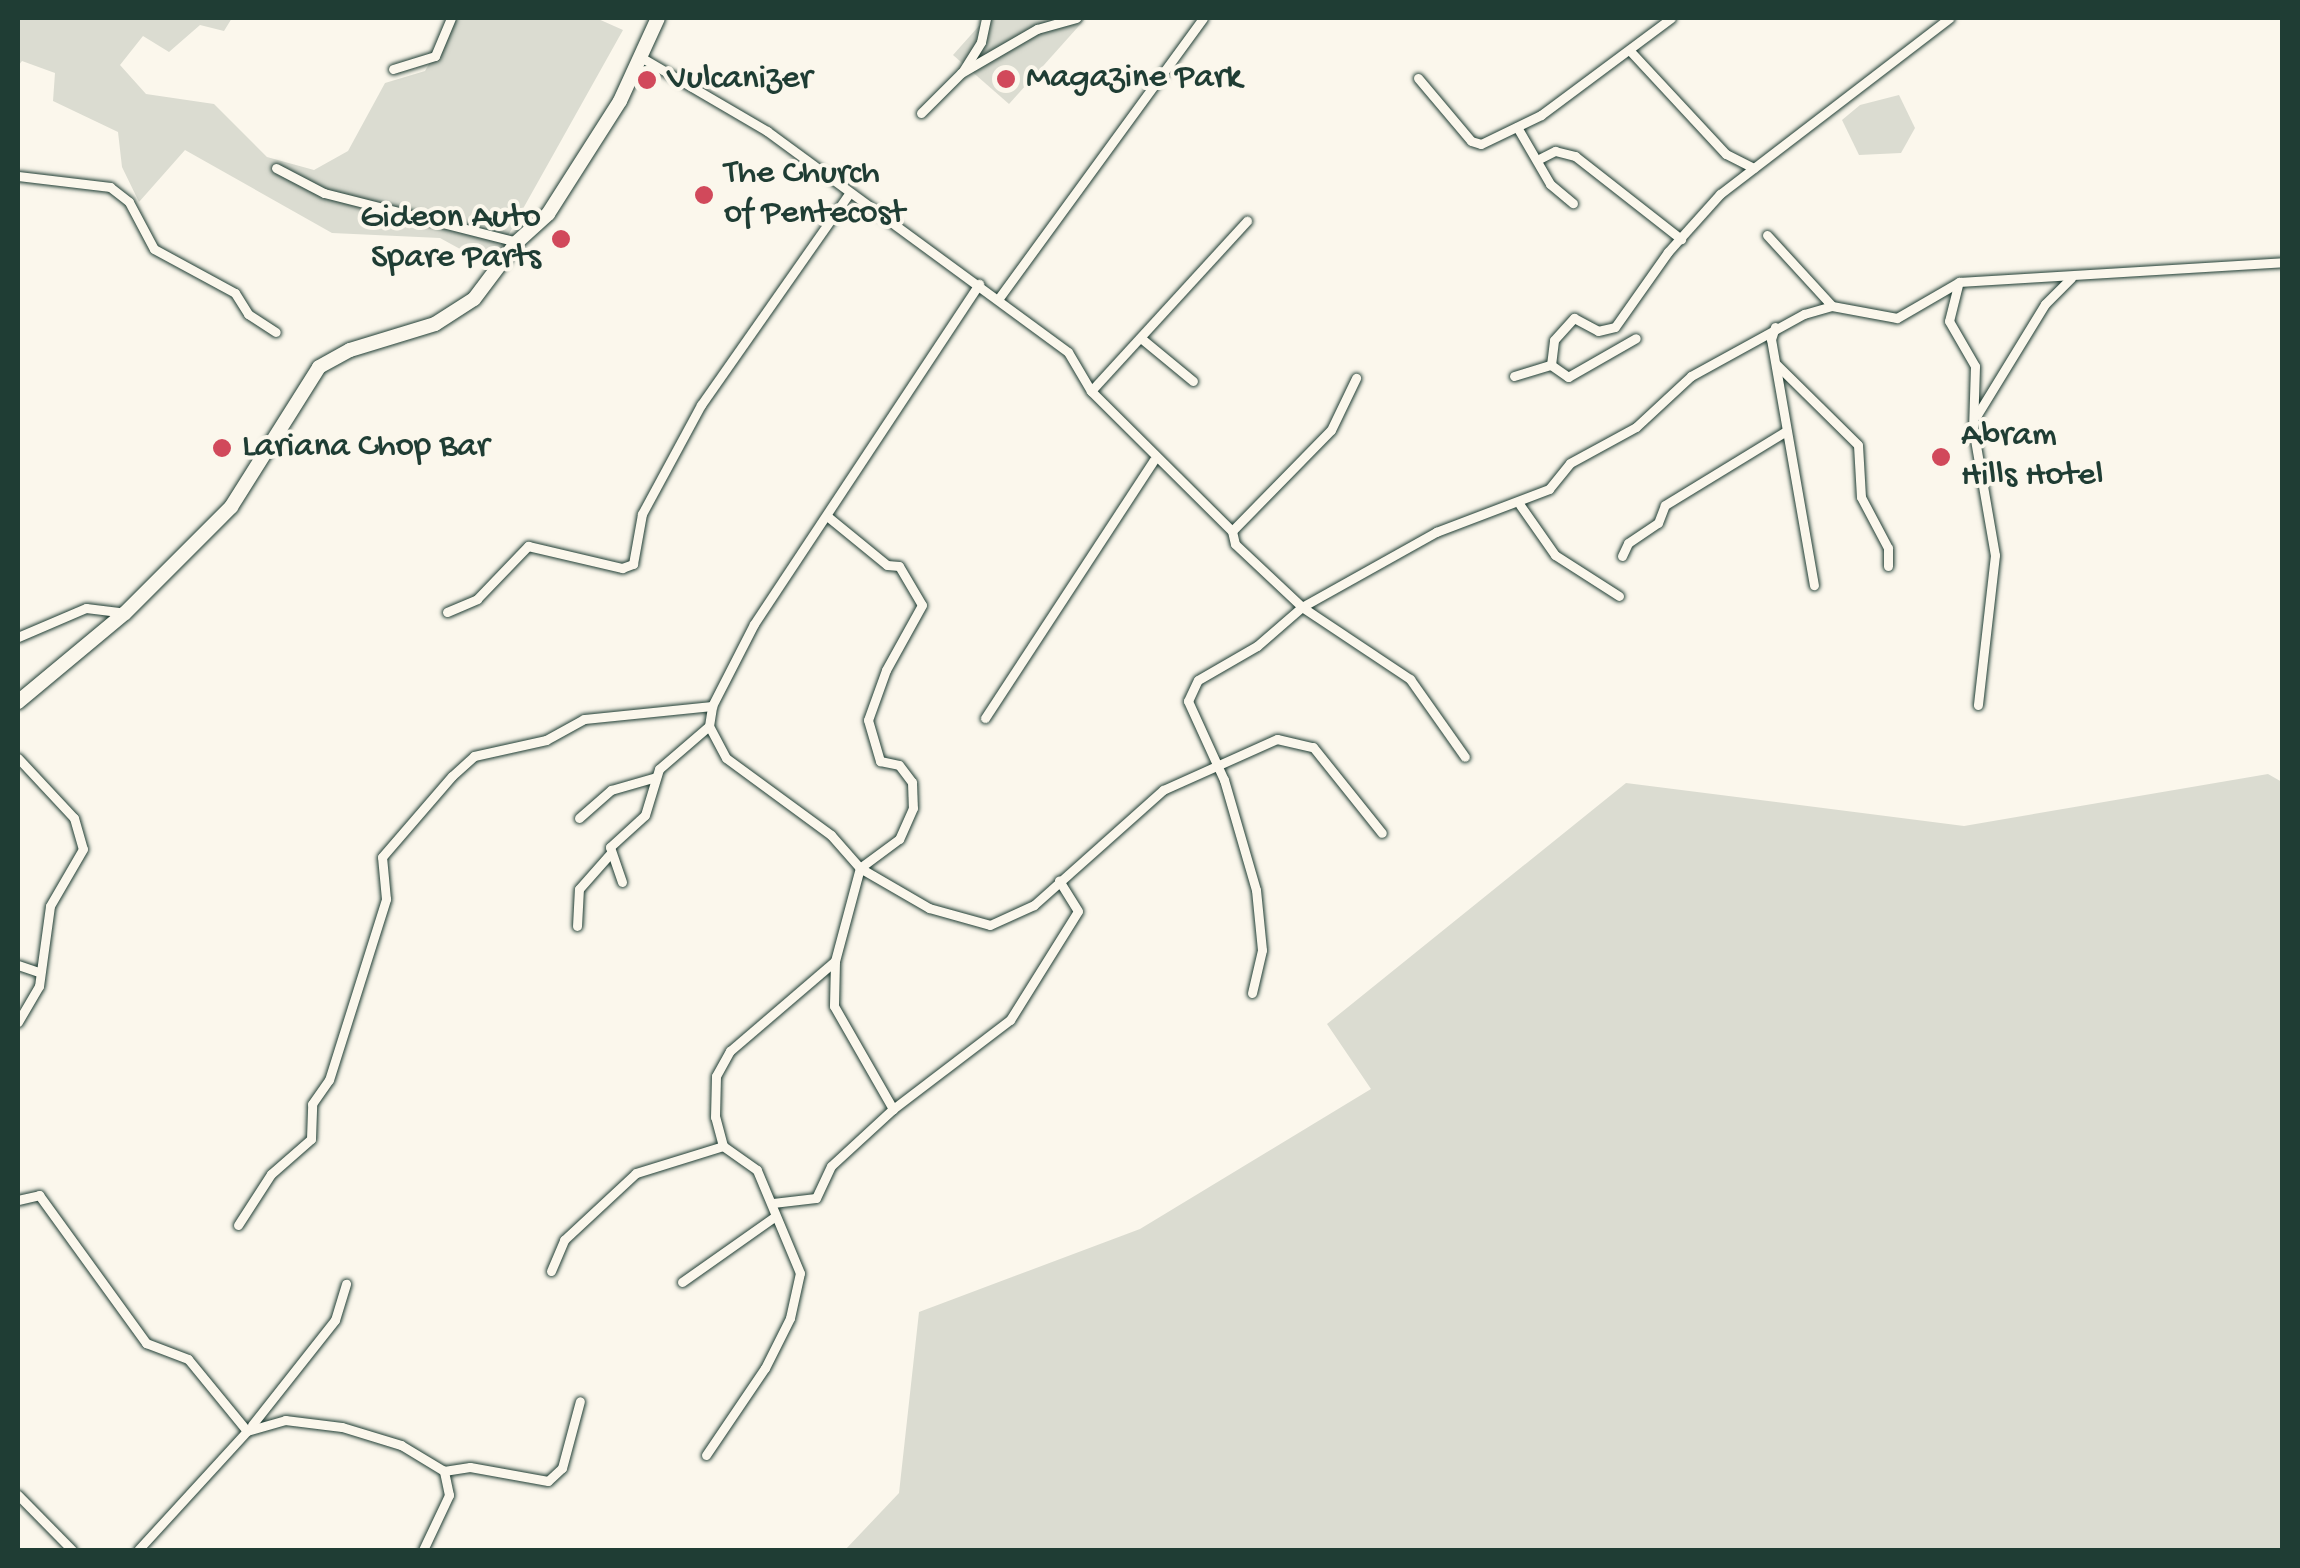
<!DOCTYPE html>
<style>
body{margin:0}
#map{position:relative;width:2300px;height:1568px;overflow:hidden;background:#fbf7ec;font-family:"Gochi Hand",sans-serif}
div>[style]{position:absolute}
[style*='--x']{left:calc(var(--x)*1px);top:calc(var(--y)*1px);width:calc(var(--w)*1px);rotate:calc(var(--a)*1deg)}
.green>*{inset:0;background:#dbdcd1}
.roads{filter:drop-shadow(0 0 2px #1f3d34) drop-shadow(0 0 2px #1f3d34)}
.street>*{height:9px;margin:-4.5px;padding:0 4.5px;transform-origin:4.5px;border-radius:4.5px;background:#fbf7ec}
.primary>*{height:14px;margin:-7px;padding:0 7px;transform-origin:7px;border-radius:7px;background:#fbf7ec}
.dots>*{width:28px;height:28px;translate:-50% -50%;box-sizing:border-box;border:5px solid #fbf7ec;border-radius:50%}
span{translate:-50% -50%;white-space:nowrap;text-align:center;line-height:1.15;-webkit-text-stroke:8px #fbf7ec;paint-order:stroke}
.poi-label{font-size:35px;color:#1f3d34}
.left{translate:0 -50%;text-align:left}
.right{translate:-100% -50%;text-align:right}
.frame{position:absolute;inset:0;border:20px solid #1f3d34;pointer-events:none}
</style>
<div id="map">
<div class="green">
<div style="clip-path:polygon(18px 18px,232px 18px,224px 31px,200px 25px,169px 52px,143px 36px,120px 65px,146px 94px,214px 104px,267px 157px,314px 170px,348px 151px,385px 83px,425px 71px,455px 18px,596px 18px,623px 30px,491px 266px,440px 238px,332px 233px,185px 150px,139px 202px,122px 167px,118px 132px,53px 101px,55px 73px,22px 61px,18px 66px)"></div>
<div style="clip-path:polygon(986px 18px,1086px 18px,1009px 104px,953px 55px)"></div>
<div style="clip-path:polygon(1899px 95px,1915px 128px,1901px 153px,1859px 155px,1842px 120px,1860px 105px)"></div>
<div style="clip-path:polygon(2268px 774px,2282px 782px,2282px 1550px,845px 1550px,899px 1493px,919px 1312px,1140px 1229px,1371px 1089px,1327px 1024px,1626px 783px,1964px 826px)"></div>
</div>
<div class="roads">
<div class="street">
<div style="--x:1632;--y:53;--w:138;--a:47.1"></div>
<div style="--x:1726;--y:154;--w:31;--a:27"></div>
<div style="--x:642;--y:58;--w:145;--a:30.3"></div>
<div style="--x:767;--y:131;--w:373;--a:36.3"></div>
<div style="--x:1068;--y:352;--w:45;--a:59.5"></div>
<div style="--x:1091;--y:391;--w:199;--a:44.8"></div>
<div style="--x:1232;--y:531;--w:13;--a:77"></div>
<div style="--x:1235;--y:544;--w:92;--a:43.2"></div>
<div style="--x:1302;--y:607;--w:130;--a:33.7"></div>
<div style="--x:1410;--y:679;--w:95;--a:54.8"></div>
<div style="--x:393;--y:69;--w:44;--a:-17.2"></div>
<div style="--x:435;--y:56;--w:41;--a:-67.2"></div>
<div style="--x:963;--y:71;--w:34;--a:-58"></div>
<div style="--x:981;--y:42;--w:25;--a:-78"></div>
<div style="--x:1418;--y:78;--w:82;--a:49.9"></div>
<div style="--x:1471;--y:141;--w:10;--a:17"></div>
<div style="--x:1481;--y:144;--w:67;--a:-25.8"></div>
<div style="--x:1541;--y:115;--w:162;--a:-36.7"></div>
<div style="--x:921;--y:113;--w:57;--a:-45"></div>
<div style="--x:961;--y:73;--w:88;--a:-30.1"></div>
<div style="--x:1037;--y:29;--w:41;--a:-15.8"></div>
<div style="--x:1517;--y:127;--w:66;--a:59.9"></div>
<div style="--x:1550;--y:184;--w:30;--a:40"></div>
<div style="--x:1541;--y:158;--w:16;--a:-27"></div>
<div style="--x:1555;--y:151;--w:21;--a:14"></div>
<div style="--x:1575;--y:156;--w:135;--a:38.1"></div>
<div style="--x:276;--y:168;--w:54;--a:27.5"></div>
<div style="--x:324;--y:193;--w:199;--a:14.2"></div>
<div style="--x:18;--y:176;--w:93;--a:6.8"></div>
<div style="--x:110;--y:187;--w:24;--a:38"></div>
<div style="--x:129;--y:202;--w:53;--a:62"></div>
<div style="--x:154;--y:249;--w:92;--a:28.5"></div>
<div style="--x:235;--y:293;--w:25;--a:58"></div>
<div style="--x:248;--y:314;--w:33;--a:33"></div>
<div style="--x:1767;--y:235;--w:96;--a:47.5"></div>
<div style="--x:1958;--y:285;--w:37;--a:104"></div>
<div style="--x:1949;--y:321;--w:52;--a:60"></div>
<div style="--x:1975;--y:366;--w:62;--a:91.8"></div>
<div style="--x:1973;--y:428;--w:129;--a:80.2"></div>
<div style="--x:1995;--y:555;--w:151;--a:96.5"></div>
<div style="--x:999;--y:298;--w:346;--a:-53.9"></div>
<div style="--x:1775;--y:327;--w:13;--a:108"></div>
<div style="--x:1771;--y:339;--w:250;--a:80.1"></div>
<div style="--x:1142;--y:339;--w:66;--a:39.5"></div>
<div style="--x:1776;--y:364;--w:115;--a:44.6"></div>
<div style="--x:1858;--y:445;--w:52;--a:86.7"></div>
<div style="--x:1861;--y:497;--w:58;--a:62.1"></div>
<div style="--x:1888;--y:548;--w:18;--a:90"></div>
<div style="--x:1551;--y:365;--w:21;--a:35"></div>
<div style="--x:1568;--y:377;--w:78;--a:-29.8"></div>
<div style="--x:1514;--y:376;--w:39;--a:-17"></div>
<div style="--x:1551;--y:365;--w:25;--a:-83"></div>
<div style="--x:1554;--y:340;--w:30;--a:-48"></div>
<div style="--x:1574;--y:318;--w:27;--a:28"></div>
<div style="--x:1598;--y:331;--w:17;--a:-13"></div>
<div style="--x:1615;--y:327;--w:92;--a:-54.8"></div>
<div style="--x:1668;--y:252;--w:78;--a:-48.1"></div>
<div style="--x:1720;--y:194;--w:289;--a:-37.5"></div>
<div style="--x:1091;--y:391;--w:231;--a:-47.5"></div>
<div style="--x:1977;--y:415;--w:130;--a:-58.5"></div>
<div style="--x:2045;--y:304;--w:37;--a:-45"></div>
<div style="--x:1520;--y:505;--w:61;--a:55"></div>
<div style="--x:1555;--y:555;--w:76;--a:32.6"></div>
<div style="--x:827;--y:516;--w:77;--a:39.2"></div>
<div style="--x:887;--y:565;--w:12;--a:5"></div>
<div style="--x:899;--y:566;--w:45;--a:59.5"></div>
<div style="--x:922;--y:605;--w:74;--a:119"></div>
<div style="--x:886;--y:670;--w:53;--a:109.8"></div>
<div style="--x:868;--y:720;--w:43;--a:73.7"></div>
<div style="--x:880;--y:761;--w:19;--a:12"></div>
<div style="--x:899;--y:765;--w:21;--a:53"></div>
<div style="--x:912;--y:782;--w:26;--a:88"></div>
<div style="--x:913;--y:808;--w:34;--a:114"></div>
<div style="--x:899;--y:839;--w:49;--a:143.4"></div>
<div style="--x:1232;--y:531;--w:141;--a:-45.6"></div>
<div style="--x:1331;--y:430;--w:58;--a:-64.3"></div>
<div style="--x:1622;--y:556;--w:14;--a:-65"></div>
<div style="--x:1628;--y:543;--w:36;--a:-34"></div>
<div style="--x:1658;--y:523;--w:19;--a:-69"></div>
<div style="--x:1665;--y:505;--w:142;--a:-31.4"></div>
<div style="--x:447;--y:612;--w:33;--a:-23"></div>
<div style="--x:477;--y:599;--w:74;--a:-46.1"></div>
<div style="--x:528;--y:546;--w:97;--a:13.2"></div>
<div style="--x:622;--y:568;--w:12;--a:-20"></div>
<div style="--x:633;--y:564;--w:51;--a:-79.8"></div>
<div style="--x:642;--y:514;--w:124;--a:-61.6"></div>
<div style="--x:701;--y:405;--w:258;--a:-55"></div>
<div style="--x:18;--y:637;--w:74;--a:-23.1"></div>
<div style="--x:86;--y:608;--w:39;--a:7"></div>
<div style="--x:985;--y:718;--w:308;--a:-56.8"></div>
<div style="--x:18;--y:758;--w:82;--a:47"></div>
<div style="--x:74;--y:818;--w:32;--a:74"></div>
<div style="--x:83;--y:849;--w:66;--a:120.1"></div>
<div style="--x:50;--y:906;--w:81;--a:97.8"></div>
<div style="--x:39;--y:986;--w:42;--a:120.3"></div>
<div style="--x:579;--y:818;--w:43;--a:-41.2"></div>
<div style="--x:611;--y:790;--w:47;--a:-16.1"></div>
<div style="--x:860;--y:868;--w:80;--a:30.1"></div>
<div style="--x:929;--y:908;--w:63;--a:15.6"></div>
<div style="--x:990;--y:925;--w:48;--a:-24.4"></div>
<div style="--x:1034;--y:905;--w:173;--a:-41.7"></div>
<div style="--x:1163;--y:790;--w:125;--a:-24.1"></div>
<div style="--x:1277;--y:739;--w:37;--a:13"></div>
<div style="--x:1313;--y:747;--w:110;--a:51.3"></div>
<div style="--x:622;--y:882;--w:37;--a:-109"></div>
<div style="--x:610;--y:847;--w:47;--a:-42.4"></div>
<div style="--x:645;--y:815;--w:48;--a:-73.1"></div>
<div style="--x:659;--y:769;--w:66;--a:-40.7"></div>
<div style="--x:577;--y:926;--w:37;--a:-87"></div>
<div style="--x:579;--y:889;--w:47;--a:-48.5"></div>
<div style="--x:835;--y:961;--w:45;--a:91.3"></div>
<div style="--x:834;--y:1006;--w:119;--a:60.2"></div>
<div style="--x:18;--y:965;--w:21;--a:19"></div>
<div style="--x:1252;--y:993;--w:44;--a:-76.9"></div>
<div style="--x:1262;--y:950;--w:60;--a:-95.7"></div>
<div style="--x:1256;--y:890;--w:115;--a:-106.2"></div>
<div style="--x:1224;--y:780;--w:87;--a:-114.5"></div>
<div style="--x:1188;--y:701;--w:23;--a:-65"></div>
<div style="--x:1198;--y:680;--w:68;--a:-30"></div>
<div style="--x:1257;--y:646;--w:60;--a:-40.9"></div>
<div style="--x:1302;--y:607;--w:154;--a:-29.2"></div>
<div style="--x:1436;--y:532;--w:121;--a:-20.8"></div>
<div style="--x:1549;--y:489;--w:33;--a:-51"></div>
<div style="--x:1570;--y:463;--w:75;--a:-28.6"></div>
<div style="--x:1636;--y:427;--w:75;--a:-42.8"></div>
<div style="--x:1691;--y:376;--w:129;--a:-28.8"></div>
<div style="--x:1804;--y:314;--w:29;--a:-16"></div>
<div style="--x:1832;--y:306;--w:66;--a:10.5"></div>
<div style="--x:1897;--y:318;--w:72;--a:-30.1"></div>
<div style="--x:1959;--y:282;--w:324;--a:-3.5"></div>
<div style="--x:18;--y:1200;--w:22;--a:-13"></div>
<div style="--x:39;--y:1195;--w:183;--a:54.1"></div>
<div style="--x:146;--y:1343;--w:45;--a:20.9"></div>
<div style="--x:188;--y:1359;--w:93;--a:50.7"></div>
<div style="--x:247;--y:1431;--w:161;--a:132.5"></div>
<div style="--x:773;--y:1203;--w:43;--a:-6.6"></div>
<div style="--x:816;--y:1198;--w:35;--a:-65"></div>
<div style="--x:831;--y:1166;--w:84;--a:-42.6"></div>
<div style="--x:893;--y:1109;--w:147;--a:-37.3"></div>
<div style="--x:1010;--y:1020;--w:128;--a:-58"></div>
<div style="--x:1078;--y:911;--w:36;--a:-122"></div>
<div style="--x:238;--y:1225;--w:61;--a:-57.1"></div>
<div style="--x:271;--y:1174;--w:53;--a:-41.2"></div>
<div style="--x:311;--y:1139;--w:35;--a:-88"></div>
<div style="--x:312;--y:1104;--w:29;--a:-55"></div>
<div style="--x:329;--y:1080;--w:190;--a:-72.5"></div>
<div style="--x:386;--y:899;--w:42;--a:-95.4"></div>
<div style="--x:382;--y:857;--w:107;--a:-49.2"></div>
<div style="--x:452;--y:776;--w:30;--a:-42"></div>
<div style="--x:474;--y:756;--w:74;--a:-12.5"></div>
<div style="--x:546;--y:740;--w:43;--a:-28.9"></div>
<div style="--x:584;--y:719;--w:129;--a:-5.8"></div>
<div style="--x:551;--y:1271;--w:34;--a:-67"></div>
<div style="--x:564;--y:1240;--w:98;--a:-42.9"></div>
<div style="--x:636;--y:1173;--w:91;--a:-17.2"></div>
<div style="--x:682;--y:1282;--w:113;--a:-35.2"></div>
<div style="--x:252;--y:1425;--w:134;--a:-51.7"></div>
<div style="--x:335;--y:1320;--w:38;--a:-73"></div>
<div style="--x:247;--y:1431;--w:40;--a:-16"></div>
<div style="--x:285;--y:1420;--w:57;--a:7"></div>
<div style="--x:342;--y:1427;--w:62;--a:17"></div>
<div style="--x:401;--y:1445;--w:50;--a:31.2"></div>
<div style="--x:444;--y:1471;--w:26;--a:-9"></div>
<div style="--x:470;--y:1467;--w:79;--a:10.2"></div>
<div style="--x:548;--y:1481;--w:19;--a:-43"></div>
<div style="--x:562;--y:1468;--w:69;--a:-75"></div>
<div style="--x:706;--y:1455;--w:105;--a:-55.9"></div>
<div style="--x:765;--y:1368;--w:56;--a:-63.4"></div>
<div style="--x:790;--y:1318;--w:46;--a:-77.5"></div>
<div style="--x:800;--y:1273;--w:112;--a:-112.7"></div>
<div style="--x:757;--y:1170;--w:42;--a:-144.8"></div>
<div style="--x:723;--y:1146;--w:30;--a:-105"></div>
<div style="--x:715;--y:1117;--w:41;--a:-88.6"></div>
<div style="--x:716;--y:1076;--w:29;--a:-61"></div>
<div style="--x:730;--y:1051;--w:138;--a:-40.6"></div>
<div style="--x:835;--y:961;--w:96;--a:-75"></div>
<div style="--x:860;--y:868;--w:44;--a:-131.3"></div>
<div style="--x:831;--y:835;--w:130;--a:-143.7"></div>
<div style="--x:726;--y:758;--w:36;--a:-118"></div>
<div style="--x:709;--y:726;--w:20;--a:-81"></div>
<div style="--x:712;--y:706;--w:92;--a:-62.9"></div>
<div style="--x:754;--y:624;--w:408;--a:-56.5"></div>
<div style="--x:18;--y:1495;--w:77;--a:45.5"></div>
<div style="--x:423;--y:1550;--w:61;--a:-64.7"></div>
<div style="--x:449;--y:1495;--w:25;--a:-102"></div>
</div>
<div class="primary">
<div style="--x:18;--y:702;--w:139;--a:-39.8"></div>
<div style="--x:125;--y:613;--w:150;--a:-45"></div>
<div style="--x:231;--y:507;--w:165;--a:-57.8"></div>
<div style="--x:319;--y:367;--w:35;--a:-29"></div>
<div style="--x:350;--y:350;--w:89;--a:-17"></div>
<div style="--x:435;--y:324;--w:46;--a:-32.7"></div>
<div style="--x:474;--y:299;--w:71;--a:-53"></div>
<div style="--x:517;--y:242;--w:42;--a:-42.1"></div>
<div style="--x:548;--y:214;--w:134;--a:-57.5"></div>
<div style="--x:620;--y:101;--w:91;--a:-65.4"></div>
</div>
</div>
<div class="dots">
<div style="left:1006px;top:79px;background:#d1495b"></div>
<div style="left:647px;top:80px;background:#d1495b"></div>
<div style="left:704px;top:195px;background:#d1495b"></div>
<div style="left:561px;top:239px;background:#d1495b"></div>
<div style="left:222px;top:448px;background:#d1495b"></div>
<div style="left:1941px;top:457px;background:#d1495b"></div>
</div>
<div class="poi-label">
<span class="left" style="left:1026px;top:79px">Magazine Park</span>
<span class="left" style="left:667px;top:80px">Vulcanizer</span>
<span class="left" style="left:724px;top:195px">The Church<br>of Pentecost</span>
<span class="right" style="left:541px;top:239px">Gideon Auto<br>Spare Parts</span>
<span class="left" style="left:1961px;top:457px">Abram<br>Hills Hotel</span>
<span class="left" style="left:242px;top:448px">Lariana Chop Bar</span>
</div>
<div class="frame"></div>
</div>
